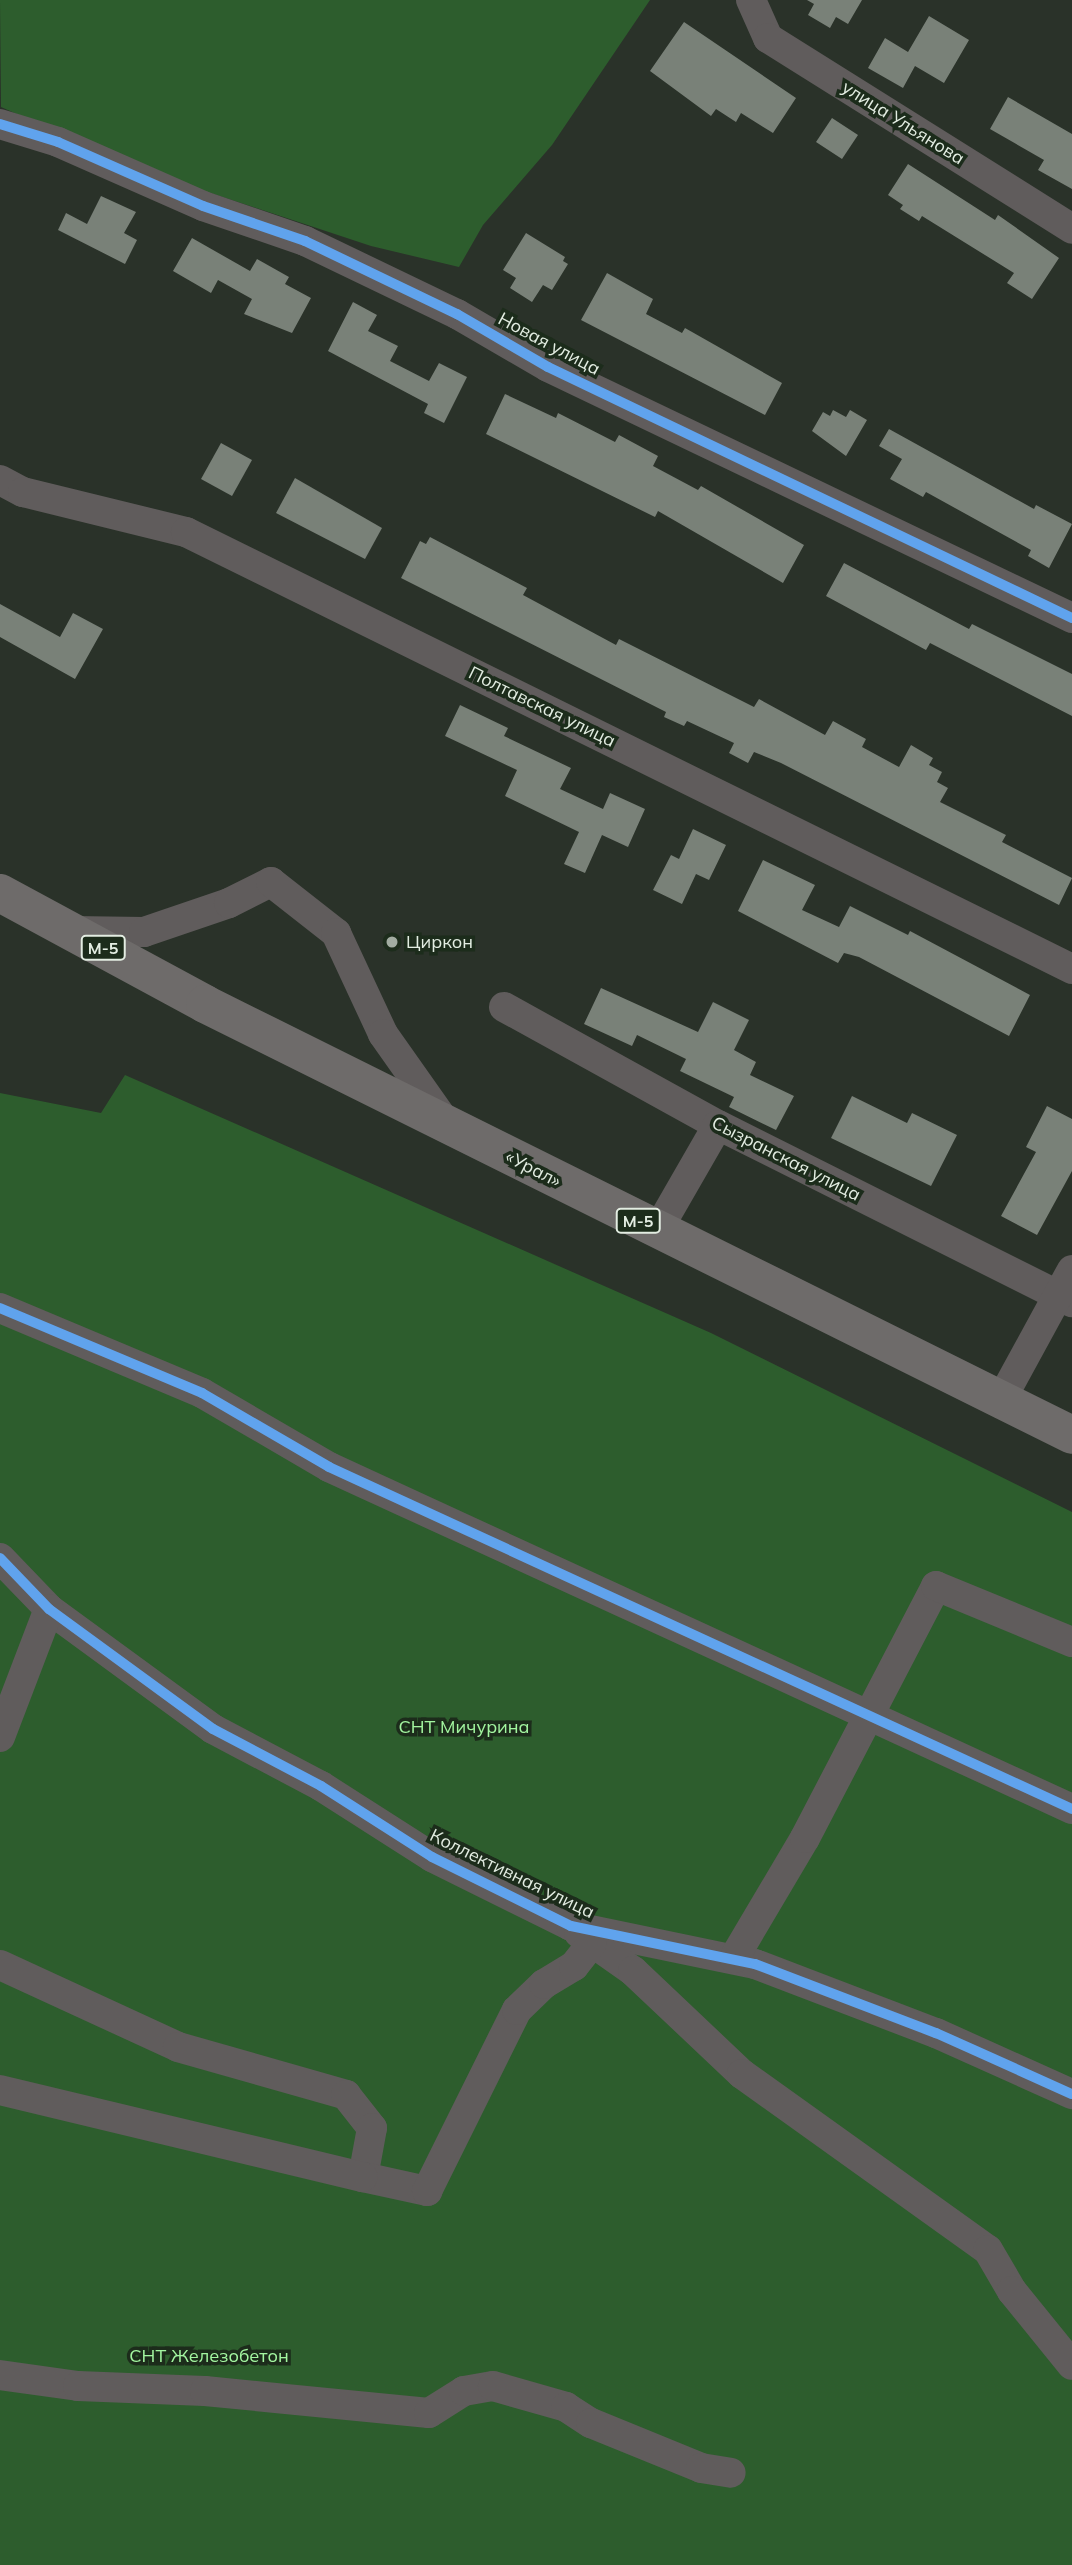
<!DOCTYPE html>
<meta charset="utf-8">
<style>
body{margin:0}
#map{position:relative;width:1072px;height:2565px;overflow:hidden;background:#2a3229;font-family:Mulish,sans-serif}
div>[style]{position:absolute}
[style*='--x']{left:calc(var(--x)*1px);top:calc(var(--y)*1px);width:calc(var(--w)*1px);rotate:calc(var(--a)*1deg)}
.green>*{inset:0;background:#2d5d2d}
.building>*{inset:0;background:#798178}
.minor>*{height:30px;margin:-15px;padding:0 15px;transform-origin:15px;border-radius:15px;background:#605c5c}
.highway>*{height:38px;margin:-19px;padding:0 19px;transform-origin:19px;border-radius:19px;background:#6e6b6a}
.cycleway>*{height:10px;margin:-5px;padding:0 5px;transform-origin:5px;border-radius:5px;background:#60a3ed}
.dots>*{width:19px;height:19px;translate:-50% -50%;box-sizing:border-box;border:4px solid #1c2c1b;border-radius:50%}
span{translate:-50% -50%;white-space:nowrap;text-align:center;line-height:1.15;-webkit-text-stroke:7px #1c2c1b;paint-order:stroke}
.shield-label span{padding:2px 5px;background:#1c2c1b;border:2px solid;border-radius:5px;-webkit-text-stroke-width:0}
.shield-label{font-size:16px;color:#e3ede2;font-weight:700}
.street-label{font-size:18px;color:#e3ede2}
.poi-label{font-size:18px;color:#e3ede2}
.left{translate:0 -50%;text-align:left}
.park-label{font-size:18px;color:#a3f6a0}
</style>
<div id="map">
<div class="green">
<div style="clip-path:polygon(0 0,650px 0,552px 145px,483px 225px,459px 267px,371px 246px,147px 172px,1px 107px)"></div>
<div style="clip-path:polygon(125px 1075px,711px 1333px,1072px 1512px,1072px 2565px,0 2565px,0 1093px,101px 1113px)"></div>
</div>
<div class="building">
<div style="clip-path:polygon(807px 0,862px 0,848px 24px,836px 17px,830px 28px,808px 15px,814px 4px)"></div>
<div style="clip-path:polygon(929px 16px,969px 40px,944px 83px,915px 66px,903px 88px,868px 68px,885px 38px,908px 52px)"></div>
<div style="clip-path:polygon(684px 22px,796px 98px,773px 133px,741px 113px,736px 122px,716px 109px,711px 116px,650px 71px)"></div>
<div style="clip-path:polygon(1008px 97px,1072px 134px,1072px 189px,1038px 170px,1044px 160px,990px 129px)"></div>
<div style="clip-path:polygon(832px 118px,858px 135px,842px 159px,816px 142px)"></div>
<div style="clip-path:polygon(908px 164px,995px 220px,998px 215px,1059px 258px,1032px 299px,1007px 283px,1014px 273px,922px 216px,919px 221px,900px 209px,903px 205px,888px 195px)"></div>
<div style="clip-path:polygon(101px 196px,136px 212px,124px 233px,137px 240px,125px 264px,58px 230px,66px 213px,87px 224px)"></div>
<div style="clip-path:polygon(526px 233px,565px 257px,563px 261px,568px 264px,552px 290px,543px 285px,532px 302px,510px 288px,516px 278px,503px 270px)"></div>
<div style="clip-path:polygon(192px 238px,250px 271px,257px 259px,289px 277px,285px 284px,311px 298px,292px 333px,244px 314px,252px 299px,218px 280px,211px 293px,173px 271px)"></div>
<div style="clip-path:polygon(607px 273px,653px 299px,646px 314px,682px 333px,685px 328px,782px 383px,765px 415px,581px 320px)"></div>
<div style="clip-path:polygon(353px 302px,377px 315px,368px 331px,398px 346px,390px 361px,429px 381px,439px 363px,467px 377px,444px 423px,424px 413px,428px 404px,328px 351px)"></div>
<div style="clip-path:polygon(505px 394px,556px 418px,558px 413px,615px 442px,619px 435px,658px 456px,653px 466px,698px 490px,701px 486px,804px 545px,783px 583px,658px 511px,655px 517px,486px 434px)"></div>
<div style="clip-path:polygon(833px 410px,846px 417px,850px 410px,867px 420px,846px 456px,812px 431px,823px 412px,830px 416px)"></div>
<div style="clip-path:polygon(889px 429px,1034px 509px,1036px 505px,1072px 524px,1049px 568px,1028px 556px,1031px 550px,926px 492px,923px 497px,890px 479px,902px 459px,879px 446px)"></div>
<div style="clip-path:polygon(221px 443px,252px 460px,232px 496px,201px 479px)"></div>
<div style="clip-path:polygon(295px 478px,382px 528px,365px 559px,276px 513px)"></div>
<div style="clip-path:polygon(430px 537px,527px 588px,523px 595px,616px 645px,619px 639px,754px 707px,759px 699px,825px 735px,833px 721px,866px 739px,862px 747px,899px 767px,911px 745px,933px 758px,929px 765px,942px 772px,937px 782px,948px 788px,940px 802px,1006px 835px,1002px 842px,1072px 878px,1059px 905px,781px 763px,754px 752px,748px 763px,729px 753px,734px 743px,687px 721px,684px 726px,664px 717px,666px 712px,401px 578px,420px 541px,426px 544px)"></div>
<div style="clip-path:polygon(844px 563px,969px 629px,972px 624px,1072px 674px,1072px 716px,930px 643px,926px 650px,826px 596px)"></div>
<div style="clip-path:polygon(0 604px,60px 637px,73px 613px,103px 629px,75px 679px,0 637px)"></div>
<div style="clip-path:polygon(460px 705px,508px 728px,504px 736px,571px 768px,560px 789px,603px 809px,610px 793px,645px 809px,628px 847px,602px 835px,585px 873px,564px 864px,579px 832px,505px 796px,517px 770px,445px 736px)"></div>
<div style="clip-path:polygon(693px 829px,726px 845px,709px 880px,696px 874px,682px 904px,653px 890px,671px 855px,679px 859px)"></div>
<div style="clip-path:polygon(763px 860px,815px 885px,802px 910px,839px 927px,850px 906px,908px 935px,910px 931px,1030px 995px,1009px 1036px,859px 957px,844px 953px,838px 963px,738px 911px)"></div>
<div style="clip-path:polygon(601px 988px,698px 1032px,713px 1002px,749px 1020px,734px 1050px,756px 1062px,750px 1075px,794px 1096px,776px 1130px,729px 1107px,734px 1097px,680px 1071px,686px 1059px,637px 1035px,632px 1046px,584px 1024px)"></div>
<div style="clip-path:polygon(852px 1096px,907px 1123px,912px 1113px,957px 1135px,931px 1186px,831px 1138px)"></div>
<div style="clip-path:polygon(1047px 1106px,1072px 1119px,1072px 1171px,1037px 1235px,1001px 1216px,1036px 1152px,1026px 1147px)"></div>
</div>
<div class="minor">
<div style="--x:751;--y:0;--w:42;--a:65.9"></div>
<div style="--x:768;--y:38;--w:359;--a:32.1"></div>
<div style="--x:0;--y:124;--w:61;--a:17.2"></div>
<div style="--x:58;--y:142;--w:158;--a:23.8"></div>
<div style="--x:203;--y:206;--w:108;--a:18.9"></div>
<div style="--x:305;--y:241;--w:169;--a:25.7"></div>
<div style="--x:457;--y:314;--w:105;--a:30.2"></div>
<div style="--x:548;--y:367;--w:581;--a:25.59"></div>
<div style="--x:0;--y:480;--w:26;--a:28"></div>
<div style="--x:23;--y:492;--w:168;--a:13.8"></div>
<div style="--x:186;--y:532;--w:988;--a:26.25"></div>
<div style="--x:72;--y:931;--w:72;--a:0.8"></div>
<div style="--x:144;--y:932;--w:90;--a:-18.8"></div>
<div style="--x:229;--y:903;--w:47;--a:-26.6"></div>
<div style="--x:271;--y:882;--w:83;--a:38.1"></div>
<div style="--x:336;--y:933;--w:111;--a:65"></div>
<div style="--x:383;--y:1034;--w:108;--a:54.8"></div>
<div style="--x:504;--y:1007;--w:244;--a:28.9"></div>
<div style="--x:718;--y:1125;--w:396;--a:26.6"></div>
<div style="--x:657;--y:1231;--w:122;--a:-60.1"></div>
<div style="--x:0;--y:1308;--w:219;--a:22.8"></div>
<div style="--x:202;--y:1393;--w:147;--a:30.2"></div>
<div style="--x:329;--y:1467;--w:818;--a:24.72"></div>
<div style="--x:1001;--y:1400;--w:148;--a:-61.4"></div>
<div style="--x:0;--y:1558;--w:71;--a:46.1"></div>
<div style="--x:49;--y:1609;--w:203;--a:36.2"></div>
<div style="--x:213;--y:1729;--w:122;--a:27.8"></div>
<div style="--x:321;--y:1786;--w:132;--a:32.6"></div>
<div style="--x:432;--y:1857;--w:155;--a:26.4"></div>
<div style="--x:571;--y:1926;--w:188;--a:11.7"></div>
<div style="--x:755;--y:1964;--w:194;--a:20.9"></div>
<div style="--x:936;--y:2033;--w:149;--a:24.2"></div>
<div style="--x:0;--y:1737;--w:137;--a:-69.1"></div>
<div style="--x:579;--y:1933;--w:66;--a:35.1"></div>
<div style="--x:633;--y:1971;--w:150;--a:43.4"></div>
<div style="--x:742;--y:2074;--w:302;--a:35.6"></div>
<div style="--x:988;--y:2250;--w:48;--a:59.7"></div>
<div style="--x:1012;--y:2291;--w:95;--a:51"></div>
<div style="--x:734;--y:1958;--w:139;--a:-59.4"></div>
<div style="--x:805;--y:1838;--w:284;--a:-62.5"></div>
<div style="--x:936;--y:1586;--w:147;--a:22.4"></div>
<div style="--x:0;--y:1965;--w:196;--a:24.7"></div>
<div style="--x:178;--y:2047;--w:175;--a:15.9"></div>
<div style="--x:346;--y:2095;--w:42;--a:51.8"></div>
<div style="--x:372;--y:2128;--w:50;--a:100.4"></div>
<div style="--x:363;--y:2177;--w:66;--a:12.3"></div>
<div style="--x:427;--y:2191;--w:202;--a:-63.6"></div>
<div style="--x:517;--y:2010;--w:37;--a:-44"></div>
<div style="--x:544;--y:1984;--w:35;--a:-31"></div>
<div style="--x:574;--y:1966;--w:29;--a:-52"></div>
<div style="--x:0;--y:2090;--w:373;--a:13.5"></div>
<div style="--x:0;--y:2375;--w:79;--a:8"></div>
<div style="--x:78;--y:2386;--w:127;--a:2.3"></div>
<div style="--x:205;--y:2391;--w:225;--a:5.6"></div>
<div style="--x:429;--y:2413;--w:41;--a:-32.2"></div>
<div style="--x:464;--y:2391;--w:29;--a:-10"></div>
<div style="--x:493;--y:2386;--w:76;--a:16"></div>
<div style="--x:566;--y:2407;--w:30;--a:33"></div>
<div style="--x:591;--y:2423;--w:119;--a:22.2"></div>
<div style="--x:701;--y:2468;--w:30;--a:9"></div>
</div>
<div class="highway">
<div style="--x:0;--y:893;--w:233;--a:28.4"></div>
<div style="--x:205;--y:1004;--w:968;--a:26.43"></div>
</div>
<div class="cycleway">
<div style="--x:0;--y:124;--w:61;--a:17.2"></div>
<div style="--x:58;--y:142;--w:158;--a:23.8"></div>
<div style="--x:203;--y:206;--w:108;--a:18.9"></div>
<div style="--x:305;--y:241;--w:169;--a:25.7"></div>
<div style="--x:457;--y:314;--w:105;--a:30.2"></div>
<div style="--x:548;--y:367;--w:581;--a:25.59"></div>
<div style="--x:0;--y:1308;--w:219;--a:22.8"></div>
<div style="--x:202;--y:1393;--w:147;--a:30.2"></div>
<div style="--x:329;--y:1467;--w:818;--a:24.72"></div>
<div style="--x:0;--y:1558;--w:71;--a:46.1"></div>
<div style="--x:49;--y:1609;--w:203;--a:36.2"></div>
<div style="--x:213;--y:1729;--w:122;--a:27.8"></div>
<div style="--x:321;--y:1786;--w:132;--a:32.6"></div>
<div style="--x:432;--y:1857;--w:155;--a:26.4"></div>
<div style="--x:571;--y:1926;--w:188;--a:11.7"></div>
<div style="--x:755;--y:1964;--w:194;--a:20.9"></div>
<div style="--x:936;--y:2033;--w:149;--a:24.2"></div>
</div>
<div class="dots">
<div style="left:392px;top:942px;background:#a2aca1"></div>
</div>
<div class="shield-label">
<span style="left:103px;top:948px">М-5</span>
<span style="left:638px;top:1221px">М-5</span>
</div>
<div class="street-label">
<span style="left:903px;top:123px;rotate:32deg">улица Ульянова</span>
<span style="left:549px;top:344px;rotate:28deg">Новая улица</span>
<span style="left:542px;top:707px;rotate:26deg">Полтавская улица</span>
<span style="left:786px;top:1159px;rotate:27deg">Сызранская улица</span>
<span style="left:533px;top:1169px;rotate:27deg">«Урал»</span>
<span style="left:512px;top:1874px;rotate:26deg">Коллективная улица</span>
</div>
<div class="poi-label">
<span class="left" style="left:406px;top:942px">Циркон</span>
</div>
<div class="park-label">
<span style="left:464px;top:1727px">СНТ Мичурина</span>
<span style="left:209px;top:2356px">СНТ Железобетон</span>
</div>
</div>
